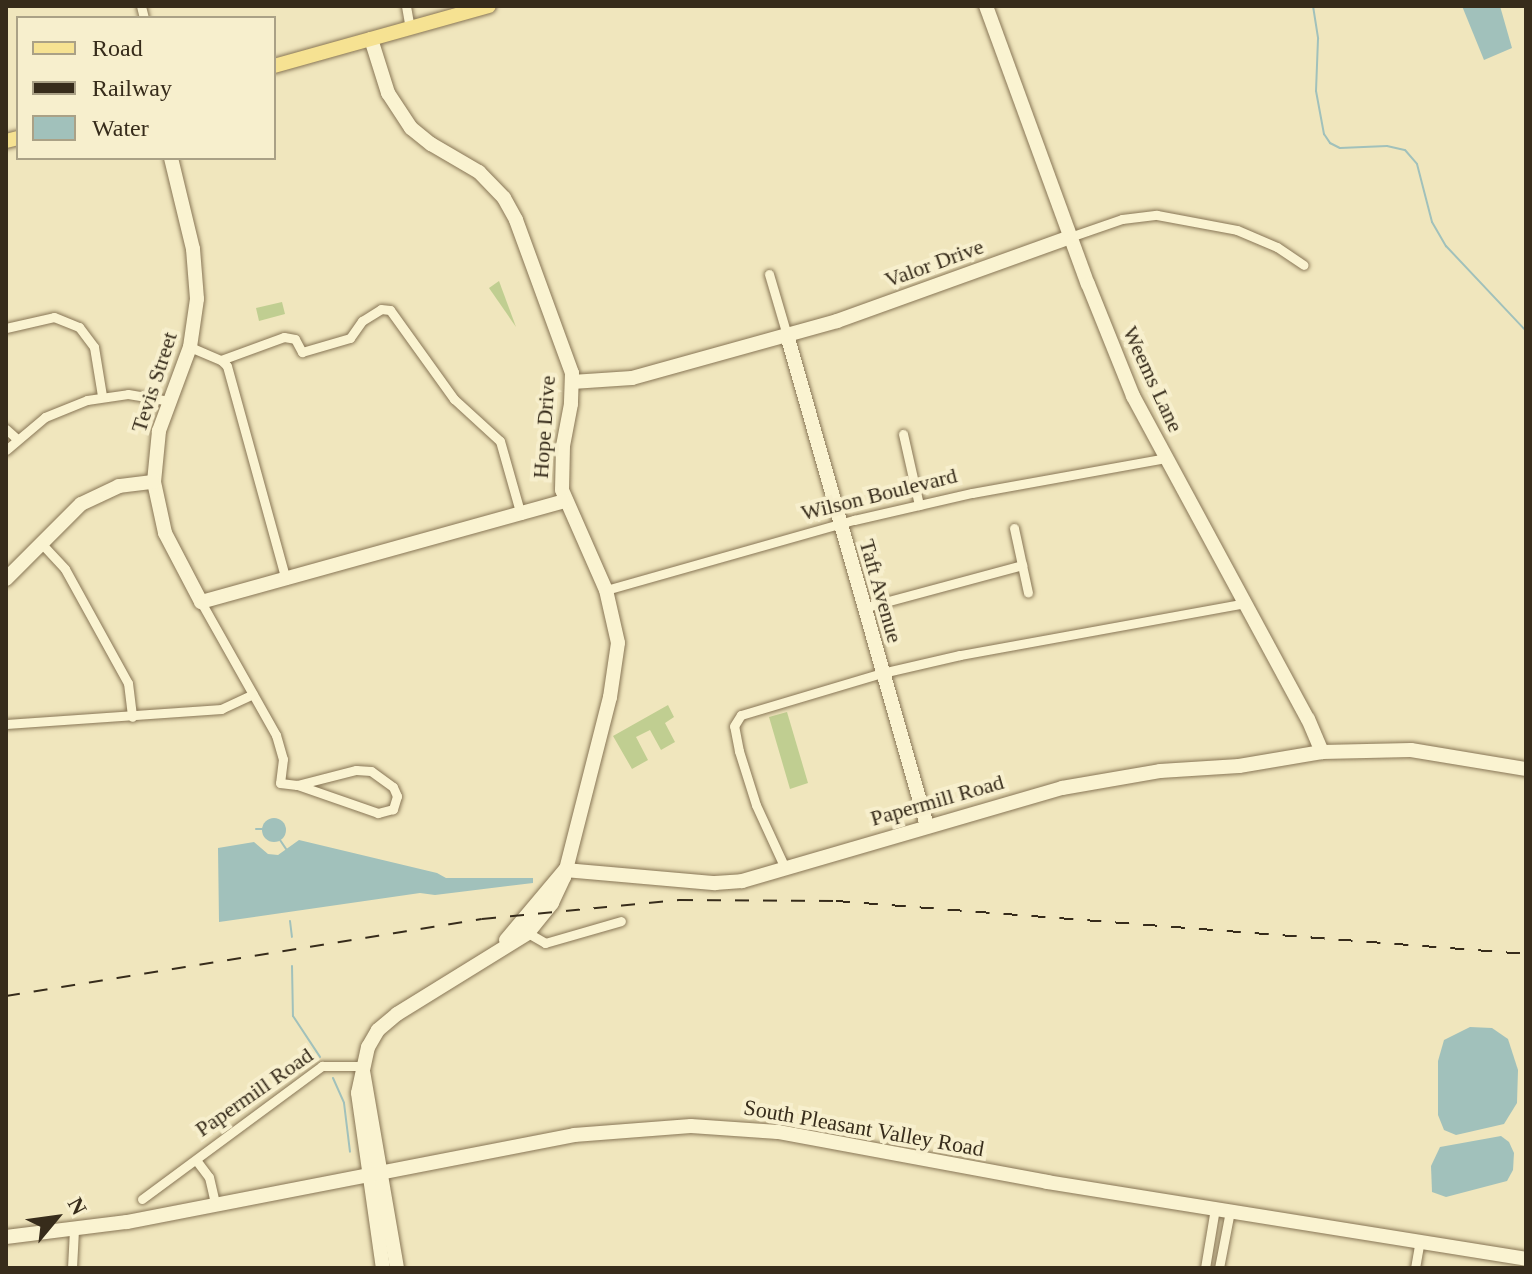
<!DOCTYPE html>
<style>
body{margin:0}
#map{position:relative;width:1532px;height:1274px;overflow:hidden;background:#f0e6bd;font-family:"Times New Roman",serif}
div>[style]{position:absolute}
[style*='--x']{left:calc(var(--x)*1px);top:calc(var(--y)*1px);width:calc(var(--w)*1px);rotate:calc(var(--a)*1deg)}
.green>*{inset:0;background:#c0ce91}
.water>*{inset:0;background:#a1c1bb}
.round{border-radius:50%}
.stream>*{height:2px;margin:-1px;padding:0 1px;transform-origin:1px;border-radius:1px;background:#a1c1bb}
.roads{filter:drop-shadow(0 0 2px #887656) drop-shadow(0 0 2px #887656)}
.street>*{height:9px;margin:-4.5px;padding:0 4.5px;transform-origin:4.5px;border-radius:4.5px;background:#faf3d1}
.secondary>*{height:14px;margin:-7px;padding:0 7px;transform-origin:7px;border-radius:7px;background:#faf3d1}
.primary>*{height:14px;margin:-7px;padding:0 7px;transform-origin:7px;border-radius:7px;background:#f6e292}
.rail>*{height:2px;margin-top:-1px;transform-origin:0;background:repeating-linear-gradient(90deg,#372c1b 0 14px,transparent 0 28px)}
span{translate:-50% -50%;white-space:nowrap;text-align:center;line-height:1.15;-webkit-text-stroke:8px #f7efcd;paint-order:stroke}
.street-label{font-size:22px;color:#372c1b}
.frame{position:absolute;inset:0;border:8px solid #372c1b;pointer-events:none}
.legend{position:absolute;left:16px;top:16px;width:260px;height:144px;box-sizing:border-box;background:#f7efcd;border:2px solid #aaa186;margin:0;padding:10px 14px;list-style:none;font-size:24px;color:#372c1b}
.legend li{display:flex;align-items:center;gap:16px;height:40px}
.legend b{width:40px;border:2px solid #aaa186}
.north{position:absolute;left:16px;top:1178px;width:80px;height:80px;-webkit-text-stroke:6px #f7efcd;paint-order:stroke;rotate:61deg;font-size:22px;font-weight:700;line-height:32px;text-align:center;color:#372c1b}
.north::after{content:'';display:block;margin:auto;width:28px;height:36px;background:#372c1b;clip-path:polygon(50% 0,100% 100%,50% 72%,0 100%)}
</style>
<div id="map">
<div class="green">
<div style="clip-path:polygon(499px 281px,516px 327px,489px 288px)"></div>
<div style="clip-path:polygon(282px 302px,285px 314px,259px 321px,256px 308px)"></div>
<div style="clip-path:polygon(668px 705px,674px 717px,665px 723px,675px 742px,661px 750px,650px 730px,636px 737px,648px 760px,632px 769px,613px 736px)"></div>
<div style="clip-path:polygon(787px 712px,808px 783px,790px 789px,769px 717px)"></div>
</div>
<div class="water">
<div style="clip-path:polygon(1462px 6px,1500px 6px,1512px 48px,1484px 60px)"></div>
<div class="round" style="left:262px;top:818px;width:24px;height:24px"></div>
<div style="clip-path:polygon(299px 840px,437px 873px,446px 878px,533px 878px,533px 883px,435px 895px,420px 893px,219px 922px,218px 848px,254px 842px,268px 854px,278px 855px)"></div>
<div style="clip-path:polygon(1470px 1027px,1492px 1028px,1508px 1039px,1518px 1070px,1517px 1103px,1504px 1124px,1456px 1135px,1444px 1130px,1438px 1115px,1438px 1061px,1444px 1040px)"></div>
<div style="clip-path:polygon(1501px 1136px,1509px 1142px,1514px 1153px,1513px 1170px,1507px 1181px,1446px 1197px,1432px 1192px,1431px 1166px,1440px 1147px)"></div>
</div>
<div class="stream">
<div style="--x:1313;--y:6;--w:33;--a:81"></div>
<div style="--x:1318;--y:39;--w:52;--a:92.2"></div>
<div style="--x:1316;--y:91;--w:44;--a:79.5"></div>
<div style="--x:1324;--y:134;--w:11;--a:56"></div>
<div style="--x:1330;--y:143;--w:11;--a:27"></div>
<div style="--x:1340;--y:148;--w:47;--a:-2.4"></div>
<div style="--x:1387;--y:146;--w:18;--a:13"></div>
<div style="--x:1405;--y:150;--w:18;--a:49"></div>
<div style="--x:1417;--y:164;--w:60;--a:75.5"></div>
<div style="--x:1432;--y:222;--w:28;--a:60"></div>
<div style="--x:1446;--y:246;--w:117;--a:46.7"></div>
<div style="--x:256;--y:829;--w:6;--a:0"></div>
<div style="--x:280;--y:840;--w:11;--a:56"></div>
<div style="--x:290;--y:921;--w:16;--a:83"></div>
<div style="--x:292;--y:966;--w:50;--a:88.9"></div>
<div style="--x:293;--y:1016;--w:49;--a:56.6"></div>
<div style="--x:333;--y:1078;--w:27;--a:66"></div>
<div style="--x:344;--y:1103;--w:49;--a:83"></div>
</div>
<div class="roads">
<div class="street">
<div style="--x:141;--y:6;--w:12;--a:76"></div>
<div style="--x:406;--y:6;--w:22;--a:80"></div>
<div style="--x:1070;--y:237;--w:55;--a:-19.1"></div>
<div style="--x:1122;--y:219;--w:35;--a:-7"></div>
<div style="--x:1157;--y:215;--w:81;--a:10.6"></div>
<div style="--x:1237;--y:230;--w:43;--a:23"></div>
<div style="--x:1277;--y:247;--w:32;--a:34"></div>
<div style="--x:769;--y:274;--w:64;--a:73.6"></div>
<div style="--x:6;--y:328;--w:49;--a:-12.9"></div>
<div style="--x:54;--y:317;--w:27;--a:22"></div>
<div style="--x:79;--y:327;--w:25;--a:53"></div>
<div style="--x:94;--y:347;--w:50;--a:80.7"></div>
<div style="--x:190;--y:347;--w:34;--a:23"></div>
<div style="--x:221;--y:360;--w:8;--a:45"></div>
<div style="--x:227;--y:366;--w:222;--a:74.6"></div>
<div style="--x:221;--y:360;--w:67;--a:-20.1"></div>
<div style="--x:284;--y:337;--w:11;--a:10"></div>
<div style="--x:295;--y:339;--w:15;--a:62"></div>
<div style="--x:302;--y:352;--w:50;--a:-16.3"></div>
<div style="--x:350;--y:338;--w:21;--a:-55"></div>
<div style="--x:362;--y:321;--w:22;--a:-32"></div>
<div style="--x:381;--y:309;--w:9;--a:6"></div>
<div style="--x:390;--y:310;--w:110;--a:54.3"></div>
<div style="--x:454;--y:399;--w:62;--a:42.4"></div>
<div style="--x:500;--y:441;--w:77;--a:74.2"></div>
<div style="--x:6;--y:429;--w:15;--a:42"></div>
<div style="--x:903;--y:434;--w:73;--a:77.3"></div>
<div style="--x:6;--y:450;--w:51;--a:-40.2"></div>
<div style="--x:45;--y:417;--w:45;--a:-22"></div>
<div style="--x:87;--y:400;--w:41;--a:-8.3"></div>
<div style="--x:128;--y:394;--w:43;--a:9.5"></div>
<div style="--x:1014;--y:528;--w:66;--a:77.8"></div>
<div style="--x:41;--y:543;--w:35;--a:47"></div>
<div style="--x:65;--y:569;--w:130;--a:61.1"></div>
<div style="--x:128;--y:683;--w:34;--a:83"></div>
<div style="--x:606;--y:590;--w:258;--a:-15.8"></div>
<div style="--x:854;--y:520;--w:121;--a:-12.9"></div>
<div style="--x:972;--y:493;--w:198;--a:-10.2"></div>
<div style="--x:201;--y:602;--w:153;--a:60.6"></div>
<div style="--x:276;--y:735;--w:25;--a:74"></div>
<div style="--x:283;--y:759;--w:24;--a:97"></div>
<div style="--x:280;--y:783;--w:17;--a:7"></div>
<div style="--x:863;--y:608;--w:165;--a:-15.1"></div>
<div style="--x:6;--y:724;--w:216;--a:-4"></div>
<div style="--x:221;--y:709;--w:35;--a:-25"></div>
<div style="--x:356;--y:770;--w:15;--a:4"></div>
<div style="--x:371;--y:771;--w:27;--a:36"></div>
<div style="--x:393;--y:787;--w:10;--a:66"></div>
<div style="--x:397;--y:796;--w:14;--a:107"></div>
<div style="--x:393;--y:809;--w:16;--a:165"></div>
<div style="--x:378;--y:813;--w:86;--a:-160.9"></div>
<div style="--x:297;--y:785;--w:61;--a:-14.3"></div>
<div style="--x:785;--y:868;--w:69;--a:-114.7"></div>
<div style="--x:756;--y:805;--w:57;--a:-107.5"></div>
<div style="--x:739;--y:751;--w:25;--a:-101"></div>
<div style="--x:734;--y:726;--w:13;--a:-58"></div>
<div style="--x:741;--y:715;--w:147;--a:-16.6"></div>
<div style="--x:882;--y:673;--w:80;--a:-13"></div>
<div style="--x:960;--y:655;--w:291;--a:-10.3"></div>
<div style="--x:528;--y:933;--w:20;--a:30"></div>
<div style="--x:545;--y:943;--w:79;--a:-16.1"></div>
<div style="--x:196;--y:1160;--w:21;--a:53"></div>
<div style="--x:209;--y:1177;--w:28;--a:77"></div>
<div style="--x:142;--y:1199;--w:224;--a:-36.5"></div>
<div style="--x:322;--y:1066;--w:40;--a:0"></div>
<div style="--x:72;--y:1268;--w:38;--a:-87"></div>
<div style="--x:1205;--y:1268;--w:61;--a:-80.5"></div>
<div style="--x:1219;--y:1268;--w:58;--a:-79.1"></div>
<div style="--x:1415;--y:1268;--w:23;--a:-80"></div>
</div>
<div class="secondary">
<div style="--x:986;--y:6;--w:296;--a:69.9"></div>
<div style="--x:1088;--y:284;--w:121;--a:68.1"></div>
<div style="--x:1133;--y:396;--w:367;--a:61.6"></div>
<div style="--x:1308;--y:719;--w:36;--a:67"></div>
<div style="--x:371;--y:39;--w:57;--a:72.5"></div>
<div style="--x:388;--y:93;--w:42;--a:56.7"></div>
<div style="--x:411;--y:128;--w:26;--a:39"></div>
<div style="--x:431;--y:144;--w:56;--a:30.3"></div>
<div style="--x:479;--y:172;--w:36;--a:46"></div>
<div style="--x:504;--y:198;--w:25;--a:61"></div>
<div style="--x:516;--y:220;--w:163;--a:69.9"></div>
<div style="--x:572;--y:373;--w:31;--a:92"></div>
<div style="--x:571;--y:404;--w:43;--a:100.8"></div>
<div style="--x:563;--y:446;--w:44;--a:91.3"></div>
<div style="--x:562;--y:490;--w:109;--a:66.3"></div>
<div style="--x:606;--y:590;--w:54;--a:77.2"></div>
<div style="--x:618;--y:643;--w:55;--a:98.4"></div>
<div style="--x:610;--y:697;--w:186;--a:104.3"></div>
<div style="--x:564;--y:877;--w:29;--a:115"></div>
<div style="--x:552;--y:903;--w:38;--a:129"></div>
<div style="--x:528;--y:933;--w:154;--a:148.3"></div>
<div style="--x:397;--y:1014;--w:25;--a:140"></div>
<div style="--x:378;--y:1030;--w:20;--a:120"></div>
<div style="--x:368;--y:1047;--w:47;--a:102.3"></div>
<div style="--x:358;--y:1093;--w:177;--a:81.9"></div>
<div style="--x:171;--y:158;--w:94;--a:76.4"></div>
<div style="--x:193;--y:249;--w:50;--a:85.4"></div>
<div style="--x:197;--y:299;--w:49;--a:98.3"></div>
<div style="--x:190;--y:347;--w:90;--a:110.3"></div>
<div style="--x:159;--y:431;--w:51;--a:95.6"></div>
<div style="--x:154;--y:482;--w:52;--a:77.8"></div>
<div style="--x:165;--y:533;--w:78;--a:62.4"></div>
<div style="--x:201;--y:602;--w:378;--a:-15.5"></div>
<div style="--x:787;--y:335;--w:511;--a:74.09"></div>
<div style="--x:572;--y:382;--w:60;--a:-3.8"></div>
<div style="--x:632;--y:378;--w:213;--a:-15.5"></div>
<div style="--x:837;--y:321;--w:248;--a:-19.8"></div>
<div style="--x:6;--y:579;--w:106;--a:-45"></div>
<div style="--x:81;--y:504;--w:42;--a:-25.3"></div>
<div style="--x:119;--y:486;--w:35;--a:-7"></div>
<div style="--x:506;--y:940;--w:92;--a:-49.9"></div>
<div style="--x:565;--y:870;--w:151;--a:5"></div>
<div style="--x:715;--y:883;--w:27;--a:-4"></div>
<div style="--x:742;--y:881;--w:333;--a:-16.2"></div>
<div style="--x:1062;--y:788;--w:99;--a:-9.8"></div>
<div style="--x:1160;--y:771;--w:79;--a:-3.6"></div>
<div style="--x:1239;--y:766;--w:84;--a:-9.6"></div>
<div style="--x:1322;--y:752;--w:89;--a:-1.3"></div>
<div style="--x:1411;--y:750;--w:117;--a:9.4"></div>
<div style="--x:363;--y:1071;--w:200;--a:80.2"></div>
<div style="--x:6;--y:1237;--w:122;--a:-7.1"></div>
<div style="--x:127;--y:1222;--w:455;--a:-11"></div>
<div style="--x:574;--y:1135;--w:117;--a:-4.4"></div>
<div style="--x:691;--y:1126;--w:87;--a:3.9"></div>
<div style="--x:778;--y:1132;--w:274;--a:10.5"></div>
<div style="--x:1047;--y:1182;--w:485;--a:9.1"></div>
</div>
<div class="primary">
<div style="--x:274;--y:66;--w:223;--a:-15.6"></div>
<div style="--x:6;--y:141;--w:12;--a:-14"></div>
</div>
</div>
<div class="rail">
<div style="--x:6;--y:996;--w:482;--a:-9.2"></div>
<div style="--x:482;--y:919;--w:198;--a:-5.5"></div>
<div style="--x:679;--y:900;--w:157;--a:0.4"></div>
<div style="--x:836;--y:901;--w:692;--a:4.39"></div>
</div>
<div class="street-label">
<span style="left:934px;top:263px;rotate:-20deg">Valor Drive</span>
<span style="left:1153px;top:379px;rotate:65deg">Weems Lane</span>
<span style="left:154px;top:382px;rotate:-72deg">Tevis Street</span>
<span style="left:544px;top:427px;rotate:-86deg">Hope Drive</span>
<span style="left:879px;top:494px;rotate:-14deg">Wilson Boulevard</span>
<span style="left:881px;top:591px;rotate:74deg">Taft Avenue</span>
<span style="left:937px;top:800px;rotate:-16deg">Papermill Road</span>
<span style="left:254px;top:1092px;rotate:-35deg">Papermill Road</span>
<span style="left:864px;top:1128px;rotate:10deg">South Pleasant Valley Road</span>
</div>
<div class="frame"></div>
<ul class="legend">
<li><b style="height:10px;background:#f6e292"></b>Road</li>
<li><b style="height:10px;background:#372c1b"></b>Railway</li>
<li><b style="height:22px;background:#a1c1bb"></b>Water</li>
</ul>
<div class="north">N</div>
</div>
